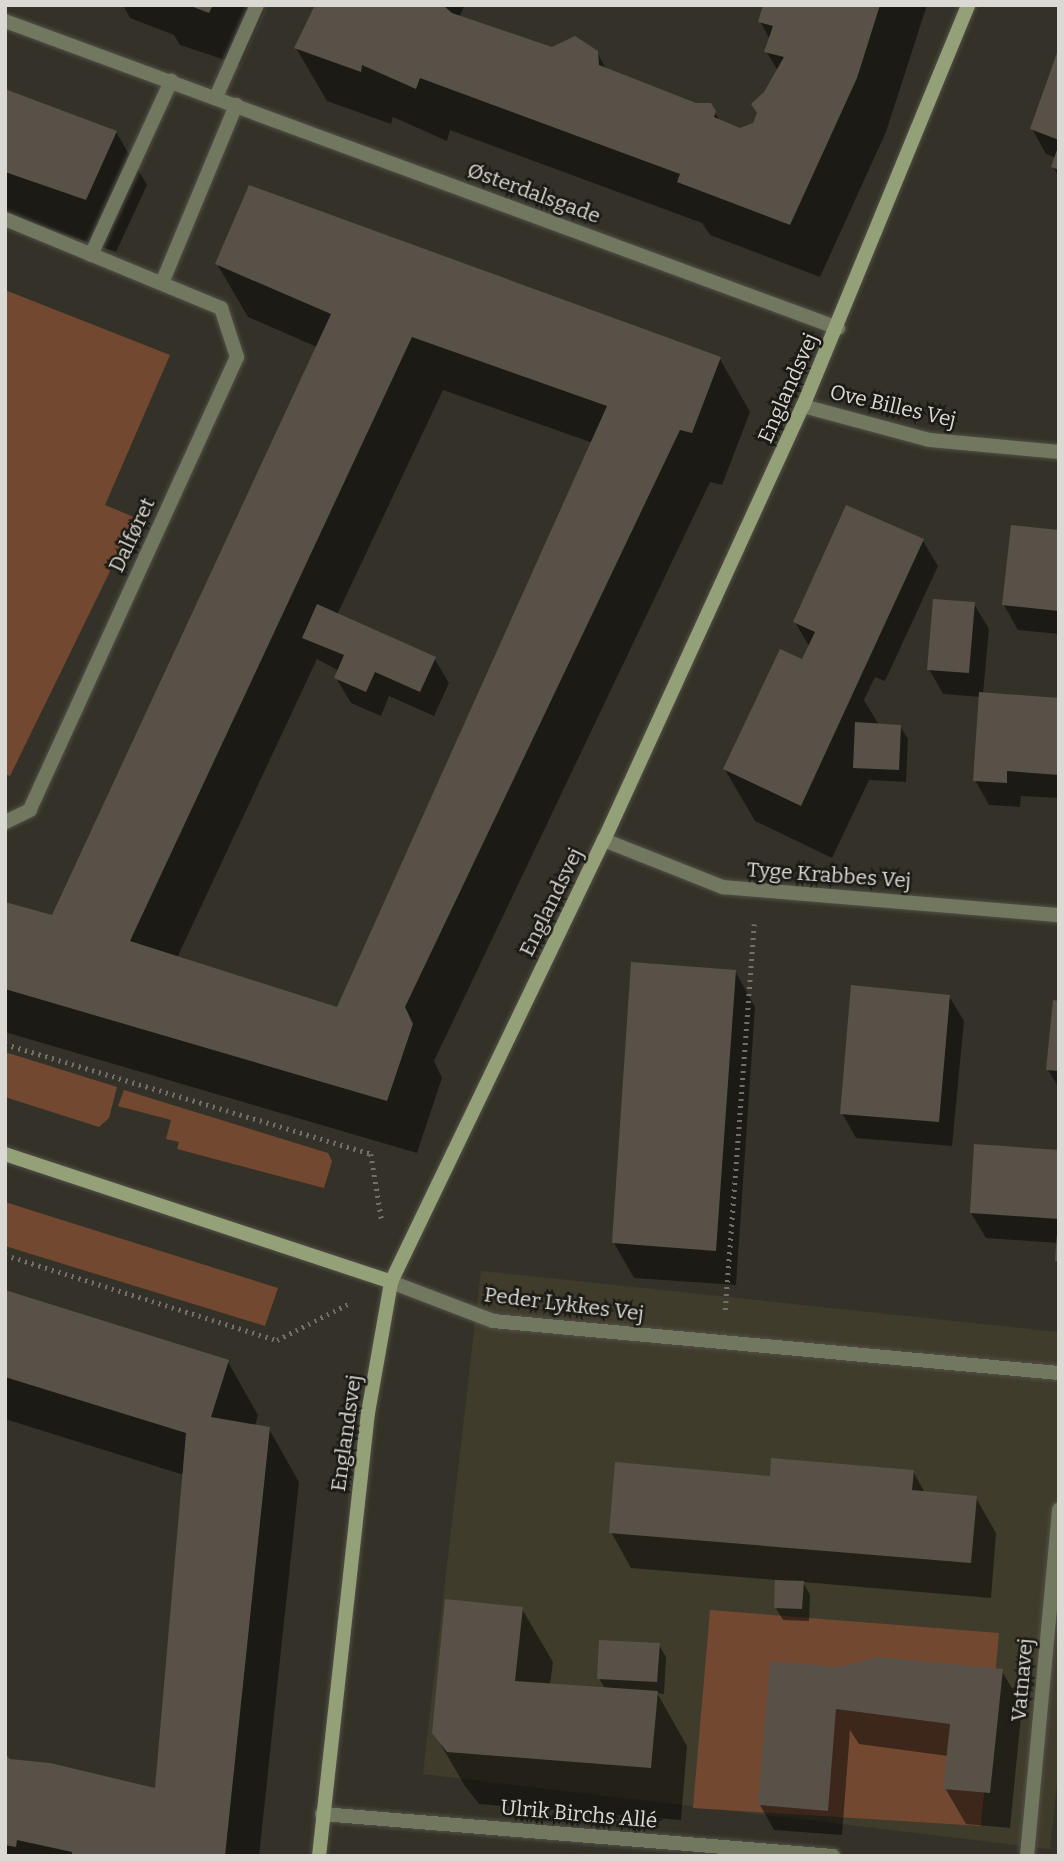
<!DOCTYPE html>
<meta charset="utf-8">
<style>
body{margin:0}
#map{position:relative;width:1064px;height:1861px;overflow:hidden;background:#343228;font-family:Bitter,serif}
div>[style]{position:absolute}
[style*='--x']{left:calc(var(--x)*1px);top:calc(var(--y)*1px);width:calc(var(--w)*1px);rotate:calc(var(--a)*1deg)}
.built>*{inset:0;background:#403c2c}
.green>*{inset:0;background:#734831}
.shadow>*{inset:0;background:#0007}
.building>*{inset:0;background:#585148}
.path>*{height:4.5px;margin-top:-2.25px;transform-origin:0;background:repeating-linear-gradient(90deg,#727168 0 2px,transparent 0 7px)}
.roads{filter:drop-shadow(0 0 2px #525047) drop-shadow(0 0 2px #525047)}
.street>*{height:14px;margin:-7px;padding:0 7px;transform-origin:7px;border-radius:7px;background:#71785f}
.secondary>*{height:14px;margin:-7px;padding:0 7px;transform-origin:7px;border-radius:7px;background:#94a078}
span{translate:-50% -50%;white-space:nowrap;text-align:center;line-height:1.15;-webkit-text-stroke:5px #1b1a15;paint-order:stroke}
.street-label{font-size:21px;color:#dad9d3}
.frame{position:absolute;inset:0;border:7px solid #dad9d3;pointer-events:none}
</style>
<div id="map">
<div class="built">
<div style="clip-path:polygon(481px 1271px,1059px 1332px,1059px 1764px,1050px 1849px,423px 1774px)"></div>
</div>
<div class="green">
<div style="clip-path:polygon(5px 290px,170px 355px,105px 505px,136px 518px,10px 776px,5px 774px)"></div>
<div style="clip-path:polygon(5px 1052px,117px 1087px,109px 1118px,99px 1127px,5px 1097px)"></div>
<div style="clip-path:polygon(124px 1090px,328px 1153px,332px 1161px,324px 1188px,177px 1149px,179px 1142px,166px 1139px,171px 1120px,118px 1106px)"></div>
<div style="clip-path:polygon(5px 1202px,278px 1288px,265px 1326px,5px 1246px)"></div>
<div style="clip-path:polygon(710px 1610px,999px 1633px,981px 1826px,693px 1808px)"></div>
</div>
<div class="shadow">
<div style="clip-path:polygon(123px 5px,262px 5px,265px 9px,240px 65px,180px 45px,174px 35px,130px 18px)"></div>
<div style="clip-path:polygon(317px 5px,465px 5px,459px 17px,552px 49px,597px 52px,606px 69px,695px 105px,710px 105px,720px 121px,740px 130px,754px 124px,778px 71px,766px 51px,770px 40px,760px 21px,781px 5px,927px 5px,886px 132px,820px 277px,710px 235px,702px 223px,450px 130px,447px 141px,393px 117px,391px 124px,327px 101px,296px 48px)"></div>
<div style="clip-path:polygon(1059px 54px,1059px 177px,1053px 167px,1056px 158px,1046px 154px,1032px 129px)"></div>
<div style="clip-path:polygon(5px 91px,116px 132px,147px 185px,116px 252px,5px 213px)"></div>
<div style="clip-path:polygon(evenodd,217px 264px,720px 359px,750px 412px,722px 485px,710px 482px,434px 1061px,442px 1078px,417px 1153px,5px 1032px,5px 904px,53px 918px,317px 347px,248px 317px,217px 264px,443px 390px,593px 443px,338px 1009px,177px 958px,317px 659px,339px 671px,336px 678px,351px 703px,381px 716px,389px 696px,434px 716px,449px 683px,434px 658px,337px 615px,443px 390px)"></div>
<div style="clip-path:polygon(1059px 531px,1059px 634px,1018px 630px,1004px 605px)"></div>
<div style="clip-path:polygon(923px 541px,938px 566px,885px 681px,875px 677px,864px 700px,879px 725px,900px 726px,908px 739px,906px 782px,869px 780px,832px 858px,755px 821px,724px 768px,807px 664px,810px 648px,795px 622px)"></div>
<div style="clip-path:polygon(974px 604px,989px 629px,983px 694px,1059px 700px,1059px 798px,1021px 796px,1020px 807px,989px 805px,975px 780px,981px 697px,943px 694px,929px 669px)"></div>
<div style="clip-path:polygon(735px 971px,755px 1007px,736px 1285px,634px 1278px,614px 1243px)"></div>
<div style="clip-path:polygon(949px 996px,964px 1021px,952px 1146px,856px 1138px,842px 1113px)"></div>
<div style="clip-path:polygon(1059px 1002px,1059px 1088px,1048px 1070px)"></div>
<div style="clip-path:polygon(1059px 1152px,1059px 1264px,1058px 1243px,986px 1238px,971px 1213px)"></div>
<div style="clip-path:polygon(5px 1292px,228px 1362px,258px 1415px,255px 1426px,269px 1429px,299px 1482px,259px 1856px,5px 1856px,5px 1758px,157px 1790px,184px 1475px,5px 1419px)"></div>
<div style="clip-path:polygon(913px 1471px,925px 1493px,976px 1498px,996px 1533px,991px 1598px,803px 1582px,810px 1595px,809px 1621px,783px 1620px,776px 1608px,777px 1580px,631px 1568px,611px 1532px)"></div>
<div style="clip-path:polygon(522px 1609px,553px 1662px,550px 1685px,605px 1689px,599px 1678px,659px 1645px,666px 1657px,664px 1694px,657px 1693px,687px 1746px,681px 1820px,479px 1804px,465px 1786px,434px 1733px)"></div>
<div style="clip-path:polygon(840px 1669px,1002px 1671px,1022px 1706px,1010px 1828px,966px 1824px,945px 1788px,948px 1756px,859px 1744px,850px 1730px,842px 1835px,774px 1830px,760px 1805px)"></div>
</div>
<div class="building">
<div style="clip-path:polygon(188px 5px,213px 5px,209px 13px)"></div>
<div style="clip-path:polygon(315px 5px,443px 5px,452px 13px,552px 47px,575px 36px,598px 51px,599px 65px,696px 103px,711px 103px,716px 111px,714px 117px,740px 128px,753px 123px,757px 113px,751px 104px,764px 92px,784px 57px,764px 52px,773px 26px,758px 22px,763px 5px,880px 5px,857px 78px,790px 225px,677px 182px,680px 174px,420px 78px,416px 89px,362px 65px,361px 72px,294px 48px)"></div>
<div style="clip-path:polygon(1058px 50px,1059px 50px,1059px 140px,1030px 129px)"></div>
<div style="clip-path:polygon(5px 89px,117px 131px,86px 200px,5px 172px)"></div>
<div style="clip-path:polygon(1058px 147px,1059px 147px,1059px 170px,1051px 167px)"></div>
<div style="clip-path:polygon(evenodd,249px 185px,721px 357px,692px 433px,680px 430px,405px 1007px,413px 1024px,387px 1101px,5px 989px,5px 902px,52px 915px,331px 314px,215px 264px,249px 185px,412px 337px,607px 406px,337px 1007px,130px 941px,412px 337px)"></div>
<div style="clip-path:polygon(846px 505px,924px 539px,801px 806px,723px 769px,780px 649px,802px 659px,815px 632px,793px 622px)"></div>
<div style="clip-path:polygon(1011px 525px,1059px 530px,1059px 611px,1002px 605px)"></div>
<div style="clip-path:polygon(933px 599px,975px 602px,969px 673px,927px 670px)"></div>
<div style="clip-path:polygon(317px 604px,436px 657px,420px 692px,375px 672px,366px 692px,334px 678px,344px 655px,302px 638px)"></div>
<div style="clip-path:polygon(979px 692px,1059px 698px,1059px 775px,1007px 771px,1007px 783px,973px 781px)"></div>
<div style="clip-path:polygon(855px 722px,901px 725px,899px 770px,853px 768px)"></div>
<div style="clip-path:polygon(631px 962px,736px 970px,716px 1251px,612px 1243px)"></div>
<div style="clip-path:polygon(851px 985px,950px 995px,939px 1122px,840px 1114px)"></div>
<div style="clip-path:polygon(1053px 1000px,1059px 1001px,1059px 1071px,1046px 1070px)"></div>
<div style="clip-path:polygon(974px 1144px,1059px 1150px,1059px 1219px,970px 1213px)"></div>
<div style="clip-path:polygon(1057px 1233px,1059px 1233px,1059px 1261px,1055px 1261px)"></div>
<div style="clip-path:polygon(5px 1290px,229px 1360px,211px 1417px,270px 1427px,225px 1856px,72px 1856px,72px 1852px,17px 1840px,16px 1847px,5px 1845px,5px 1754px,10px 1759px,50px 1763px,155px 1788px,186px 1433px,5px 1377px)"></div>
<div style="clip-path:polygon(771px 1458px,914px 1470px,912px 1490px,977px 1496px,971px 1563px,609px 1533px,615px 1462px,770px 1476px)"></div>
<div style="clip-path:polygon(775px 1580px,804px 1581px,802px 1609px,774px 1608px)"></div>
<div style="clip-path:polygon(445px 1599px,523px 1607px,515px 1681px,658px 1691px,651px 1768px,447px 1752px,432px 1733px)"></div>
<div style="clip-path:polygon(599px 1640px,660px 1643px,657px 1682px,597px 1679px)"></div>
<div style="clip-path:polygon(877px 1657px,1003px 1669px,990px 1793px,943px 1789px,950px 1724px,836px 1709px,828px 1811px,758px 1805px,770px 1661px,840px 1667px)"></div>
</div>
<div class="path">
<div style="--x:5;--y:1044;--w:382;--a:16.7"></div>
<div style="--x:371;--y:1154;--w:69;--a:80.8"></div>
<div style="--x:5;--y:1255;--w:285;--a:17.4"></div>
<div style="--x:277;--y:1340;--w:82;--a:-26.9"></div>
<div style="--x:725;--y:1310;--w:387;--a:-85.7"></div>
</div>
<div class="roads">
<div class="street">
<div style="--x:5;--y:21;--w:888;--a:20.23"></div>
<div style="--x:216;--y:97;--w:101;--a:-66"></div>
<div style="--x:5;--y:219;--w:234;--a:22.4"></div>
<div style="--x:221;--y:308;--w:52;--a:71.9"></div>
<div style="--x:237;--y:357;--w:498;--a:114.6"></div>
<div style="--x:30;--y:810;--w:28;--a:154"></div>
<div style="--x:91;--y:255;--w:192;--a:-65.3"></div>
<div style="--x:162;--y:283;--w:193;--a:-67.4"></div>
<div style="--x:803;--y:406;--w:131;--a:15"></div>
<div style="--x:930;--y:440;--w:130;--a:5.3"></div>
<div style="--x:604;--y:840;--w:128;--a:21.6"></div>
<div style="--x:723;--y:887;--w:337;--a:4.8"></div>
<div style="--x:391;--y:1282;--w:109;--a:20.9"></div>
<div style="--x:493;--y:1321;--w:568;--a:5.25"></div>
<div style="--x:322;--y:1814;--w:513;--a:4.7"></div>
<div style="--x:1027;--y:1856;--w:348;--a:-84.7"></div>
</div>
<div class="secondary">
<div style="--x:5;--y:1154;--w:407;--a:18.3"></div>
<div style="--x:319;--y:1856;--w:446;--a:-83.7"></div>
<div style="--x:368;--y:1413;--w:133;--a:-80"></div>
<div style="--x:391;--y:1282;--w:491;--a:-64.3"></div>
<div style="--x:604;--y:840;--w:477;--a:-65.4"></div>
<div style="--x:803;--y:406;--w:434;--a:-67.6"></div>
</div>
</div>
<div class="street-label">
<span style="left:534px;top:193px;rotate:20deg">Østerdalsgade</span>
<span style="left:788px;top:388px;rotate:-66deg">Englandsvej</span>
<span style="left:893px;top:406px;rotate:13deg">Ove Billes Vej</span>
<span style="left:132px;top:535px;rotate:-65deg">Dalføret</span>
<span style="left:829px;top:875px;rotate:4deg">Tyge Krabbes Vej</span>
<span style="left:551px;top:902px;rotate:-64deg">Englandsvej</span>
<span style="left:564px;top:1304px;rotate:7deg">Peder Lykkes Vej</span>
<span style="left:346px;top:1433px;rotate:-82deg">Englandsvej</span>
<span style="left:1022px;top:1680px;rotate:-85deg">Vatnavej</span>
<span style="left:579px;top:1814px;rotate:5deg">Ulrik Birchs Allé</span>
</div>
<div class="frame"></div>
</div>
